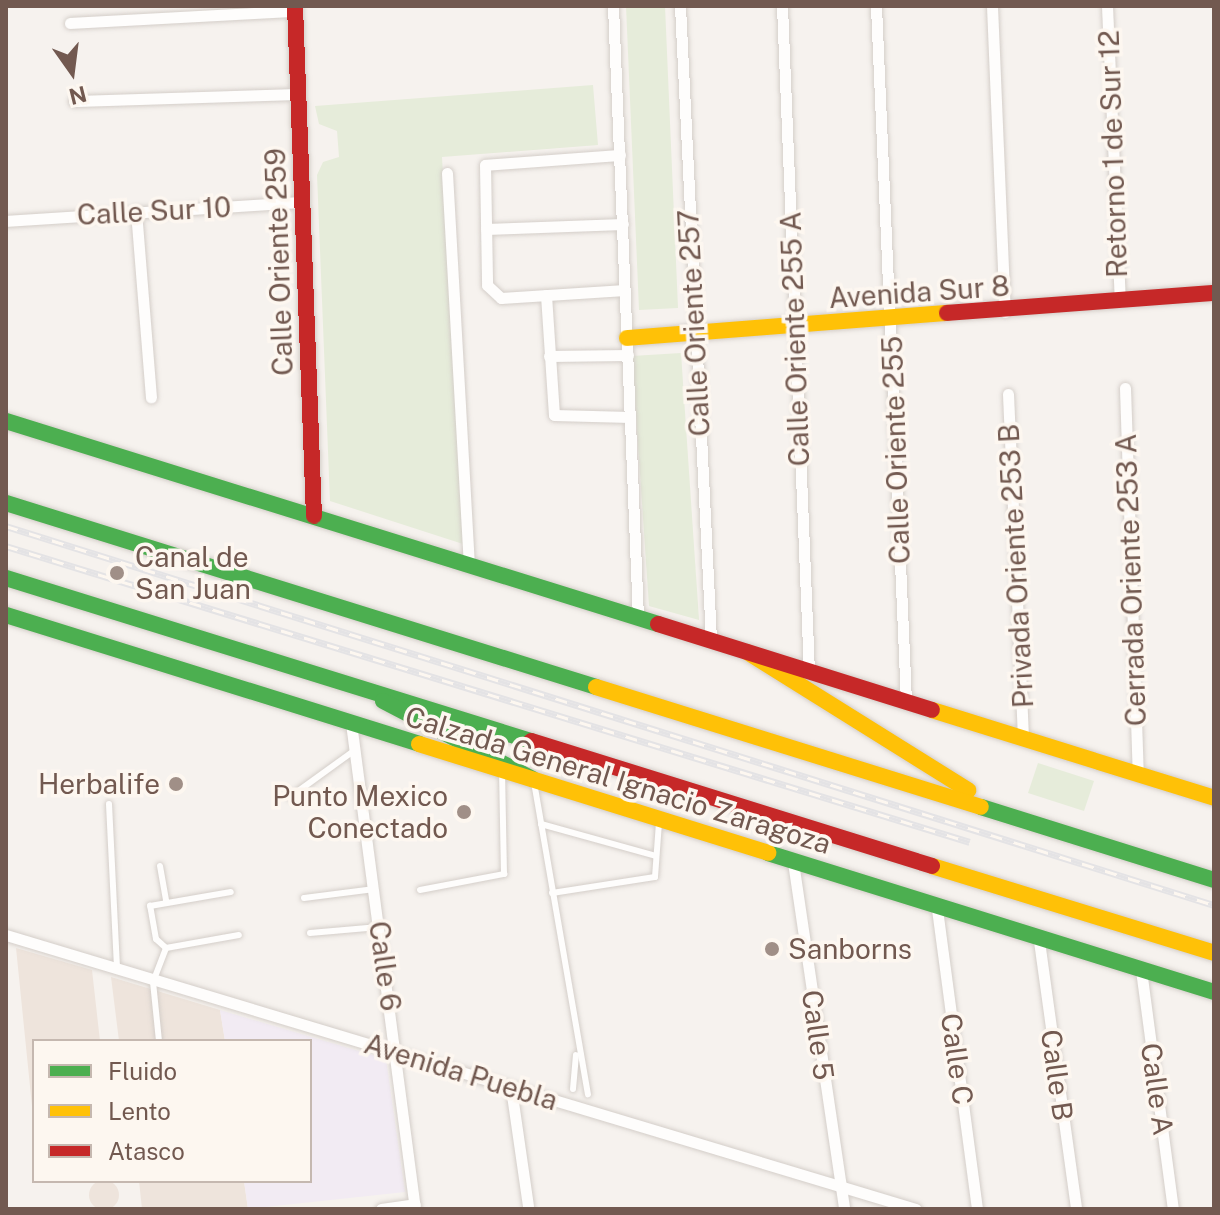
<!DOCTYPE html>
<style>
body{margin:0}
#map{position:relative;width:1220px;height:1215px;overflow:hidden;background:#f6f2ee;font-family:"Public Sans",sans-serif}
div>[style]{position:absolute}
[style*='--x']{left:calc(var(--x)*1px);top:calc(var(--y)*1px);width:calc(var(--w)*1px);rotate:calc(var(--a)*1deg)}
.residential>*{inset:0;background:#eee4dc}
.round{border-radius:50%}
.education>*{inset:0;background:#f2ebf3}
.green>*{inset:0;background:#e6ecda}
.roads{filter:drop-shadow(0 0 2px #d4cec9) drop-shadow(0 0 2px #d4cec9)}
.lane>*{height:6px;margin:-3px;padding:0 3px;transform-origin:3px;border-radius:3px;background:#fefdfc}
.street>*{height:11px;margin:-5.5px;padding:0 5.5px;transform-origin:5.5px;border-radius:5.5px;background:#fefdfc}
.fast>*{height:16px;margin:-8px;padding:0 8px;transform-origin:8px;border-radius:8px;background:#4caf50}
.slow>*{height:16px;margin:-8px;padding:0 8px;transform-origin:8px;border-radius:8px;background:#ffc107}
.jam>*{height:16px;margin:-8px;padding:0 8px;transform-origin:8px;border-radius:8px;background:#c62828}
.rail>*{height:7px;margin-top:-3.5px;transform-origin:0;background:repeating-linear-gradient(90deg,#fdf7f0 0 12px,#e4e3e5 0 24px);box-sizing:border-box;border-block:2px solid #e4e3e5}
.dots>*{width:22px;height:22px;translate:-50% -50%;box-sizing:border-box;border:4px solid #fdf7f0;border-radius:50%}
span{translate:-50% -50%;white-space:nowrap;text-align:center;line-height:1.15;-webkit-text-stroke:7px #fdf7f0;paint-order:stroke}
.street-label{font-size:28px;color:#725950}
.poi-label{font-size:28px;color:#725950}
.left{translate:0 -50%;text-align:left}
.right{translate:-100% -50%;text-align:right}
.frame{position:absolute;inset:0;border:8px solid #725950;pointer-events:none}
.legend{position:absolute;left:32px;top:1039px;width:280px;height:144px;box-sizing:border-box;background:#fdf7f0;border:2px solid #c5b8b0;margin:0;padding:10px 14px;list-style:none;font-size:24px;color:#725950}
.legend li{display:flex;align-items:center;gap:16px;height:40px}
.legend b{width:40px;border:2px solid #c5b8b0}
.north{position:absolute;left:32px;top:32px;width:80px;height:80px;-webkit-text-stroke:6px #fdf7f0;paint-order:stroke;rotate:166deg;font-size:22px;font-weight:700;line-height:32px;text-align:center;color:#725950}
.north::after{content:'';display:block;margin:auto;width:28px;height:36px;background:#725950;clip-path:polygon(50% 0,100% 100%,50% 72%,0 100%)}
</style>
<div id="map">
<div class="residential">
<div style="clip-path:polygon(16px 948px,92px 970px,100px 1041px,34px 1041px,34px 1126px)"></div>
<div style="clip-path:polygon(111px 977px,220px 1010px,225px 1041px,119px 1041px)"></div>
<div class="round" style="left:89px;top:1180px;width:30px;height:30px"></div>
<div style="clip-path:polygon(139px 1181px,244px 1181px,248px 1209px,142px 1209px)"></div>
</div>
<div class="education">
<div style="clip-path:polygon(220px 1010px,386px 1059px,405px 1192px,248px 1209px,244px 1181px,310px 1181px,310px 1041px,225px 1041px)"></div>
</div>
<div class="green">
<div style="clip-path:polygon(626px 6px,665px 6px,678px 308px,639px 310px)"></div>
<div style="clip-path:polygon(593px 85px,598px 145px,442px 157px,463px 544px,330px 501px,317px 175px,323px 162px,339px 157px,337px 131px,319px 124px,315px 106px)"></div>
<div style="clip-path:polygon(681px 353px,699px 620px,649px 606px,632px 356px)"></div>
<div style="clip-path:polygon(1038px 763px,1094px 781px,1084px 811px,1028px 793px)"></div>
</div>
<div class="roads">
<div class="lane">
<div style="--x:534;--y:782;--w:317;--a:80.2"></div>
<div style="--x:290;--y:797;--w:80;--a:-35.9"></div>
<div style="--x:109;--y:804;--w:166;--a:87.2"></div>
<div style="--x:541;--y:824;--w:119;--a:15.5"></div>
<div style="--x:160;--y:866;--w:36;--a:80"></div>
<div style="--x:420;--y:890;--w:86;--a:-10.8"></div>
<div style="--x:504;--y:874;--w:103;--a:-91.1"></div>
<div style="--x:552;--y:893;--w:104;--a:-8.8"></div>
<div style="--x:655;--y:877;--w:55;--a:-85.8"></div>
<div style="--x:304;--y:898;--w:71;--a:-7.3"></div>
<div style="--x:310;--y:933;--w:69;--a:-5"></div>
<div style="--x:166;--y:948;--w:74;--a:-10.1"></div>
<div style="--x:159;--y:1041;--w:59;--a:-95.8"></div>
<div style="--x:153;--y:982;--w:36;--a:-69"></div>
<div style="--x:166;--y:948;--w:13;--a:-138"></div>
<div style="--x:156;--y:939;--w:34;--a:-100"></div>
<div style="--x:150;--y:906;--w:82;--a:-9.8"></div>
<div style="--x:573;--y:1089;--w:34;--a:-85"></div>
</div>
<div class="street">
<div style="--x:613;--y:6;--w:612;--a:87.66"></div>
<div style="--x:680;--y:6;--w:634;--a:87.2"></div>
<div style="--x:782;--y:6;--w:667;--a:87.68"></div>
<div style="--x:876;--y:6;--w:697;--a:87.53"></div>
<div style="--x:992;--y:6;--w:306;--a:87.6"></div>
<div style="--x:1107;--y:6;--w:296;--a:87.5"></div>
<div style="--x:70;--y:23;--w:225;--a:-3.1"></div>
<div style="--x:74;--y:101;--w:225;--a:-1.8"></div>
<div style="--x:620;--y:155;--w:135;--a:175.8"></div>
<div style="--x:485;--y:165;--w:120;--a:89"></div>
<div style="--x:487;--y:285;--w:19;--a:43"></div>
<div style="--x:501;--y:298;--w:124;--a:-3.7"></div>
<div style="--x:447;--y:173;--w:393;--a:86.8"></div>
<div style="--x:136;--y:211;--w:187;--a:85.4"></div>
<div style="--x:6;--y:221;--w:297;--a:-3.7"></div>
<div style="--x:486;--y:229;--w:137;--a:-2.1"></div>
<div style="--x:546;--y:295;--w:120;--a:86.2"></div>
<div style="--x:554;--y:415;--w:76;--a:1.5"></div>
<div style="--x:549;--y:356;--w:79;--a:-0.7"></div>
<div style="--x:1125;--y:388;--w:383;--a:88.1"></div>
<div style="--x:1008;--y:394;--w:344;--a:87.5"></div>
<div style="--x:351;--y:723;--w:490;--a:82.5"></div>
<div style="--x:793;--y:862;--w:351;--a:81.6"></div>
<div style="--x:937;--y:909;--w:303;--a:82.4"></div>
<div style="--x:6;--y:935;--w:950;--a:16.76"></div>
<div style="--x:1039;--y:941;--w:271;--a:82.1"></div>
<div style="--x:1141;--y:970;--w:241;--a:82.4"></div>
<div style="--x:511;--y:1088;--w:119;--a:81.8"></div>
<div style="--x:381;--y:1209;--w:34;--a:-8"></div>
</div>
<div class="fast">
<div style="--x:6;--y:421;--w:683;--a:17.29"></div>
<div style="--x:6;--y:503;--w:618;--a:17.32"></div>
<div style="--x:6;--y:578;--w:550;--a:17.25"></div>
<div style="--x:6;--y:615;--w:433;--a:17.3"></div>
<div style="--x:383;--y:701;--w:169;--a:27.5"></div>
<div style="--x:981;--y:807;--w:244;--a:17.4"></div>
<div style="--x:768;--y:853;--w:467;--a:17.3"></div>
</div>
<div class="slow">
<div style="--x:627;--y:338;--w:321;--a:-4.5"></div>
<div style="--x:747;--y:652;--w:261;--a:32"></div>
<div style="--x:596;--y:687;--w:403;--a:17.3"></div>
<div style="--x:932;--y:710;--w:295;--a:17.3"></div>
<div style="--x:419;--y:744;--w:366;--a:17.3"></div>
<div style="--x:932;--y:866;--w:295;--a:17.1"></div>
</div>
<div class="jam">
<div style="--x:295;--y:6;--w:510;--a:87.87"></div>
<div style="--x:947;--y:313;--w:268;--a:-4.3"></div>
<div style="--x:658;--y:624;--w:287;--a:17.4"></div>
<div style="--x:531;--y:741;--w:420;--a:17.3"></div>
</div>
</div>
<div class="rail">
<div style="--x:6;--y:526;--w:1266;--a:17.42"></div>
<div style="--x:6;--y:546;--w:1008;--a:17.07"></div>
</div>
<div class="dots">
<div style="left:117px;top:573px;background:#a08f87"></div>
<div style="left:176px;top:784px;background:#a08f87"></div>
<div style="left:464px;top:812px;background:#a08f87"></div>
<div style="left:772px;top:949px;background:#a08f87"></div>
</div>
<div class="street-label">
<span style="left:1113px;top:154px;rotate:-92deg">Retorno 1 de Sur 12</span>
<span style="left:154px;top:211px;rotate:-3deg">Calle Sur 10</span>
<span style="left:279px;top:262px;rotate:-92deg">Calle Oriente 259</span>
<span style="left:919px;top:292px;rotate:-4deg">Avenida Sur 8</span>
<span style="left:694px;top:323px;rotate:-93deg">Calle Oriente 257</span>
<span style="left:795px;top:339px;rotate:-92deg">Calle Oriente 255 A</span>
<span style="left:896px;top:450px;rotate:-92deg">Calle Oriente 255</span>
<span style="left:1016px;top:566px;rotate:-93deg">Privada Oriente 253 B</span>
<span style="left:1131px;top:580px;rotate:-92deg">Cerrada Oriente 253 A</span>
<span style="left:618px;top:780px;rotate:17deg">Calzada General Ignacio Zaragoza</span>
<span style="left:385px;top:966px;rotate:82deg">Calle 6</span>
<span style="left:818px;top:1035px;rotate:82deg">Calle 5</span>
<span style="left:957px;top:1059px;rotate:82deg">Calle C</span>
<span style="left:461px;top:1072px;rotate:17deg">Avenida Puebla</span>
<span style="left:1057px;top:1075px;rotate:82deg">Calle B</span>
<span style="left:1157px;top:1089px;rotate:82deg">Calle A</span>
</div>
<div class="poi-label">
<span class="left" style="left:135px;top:573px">Canal de<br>San Juan</span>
<span class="right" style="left:160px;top:784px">Herbalife</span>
<span class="right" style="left:448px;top:812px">Punto Mexico<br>Conectado</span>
<span class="left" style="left:788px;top:949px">Sanborns</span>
</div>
<div class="frame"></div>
<ul class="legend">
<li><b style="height:10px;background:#4caf50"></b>Fluido</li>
<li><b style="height:10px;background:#ffc107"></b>Lento</li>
<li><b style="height:10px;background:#c62828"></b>Atasco</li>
</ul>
<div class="north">N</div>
</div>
